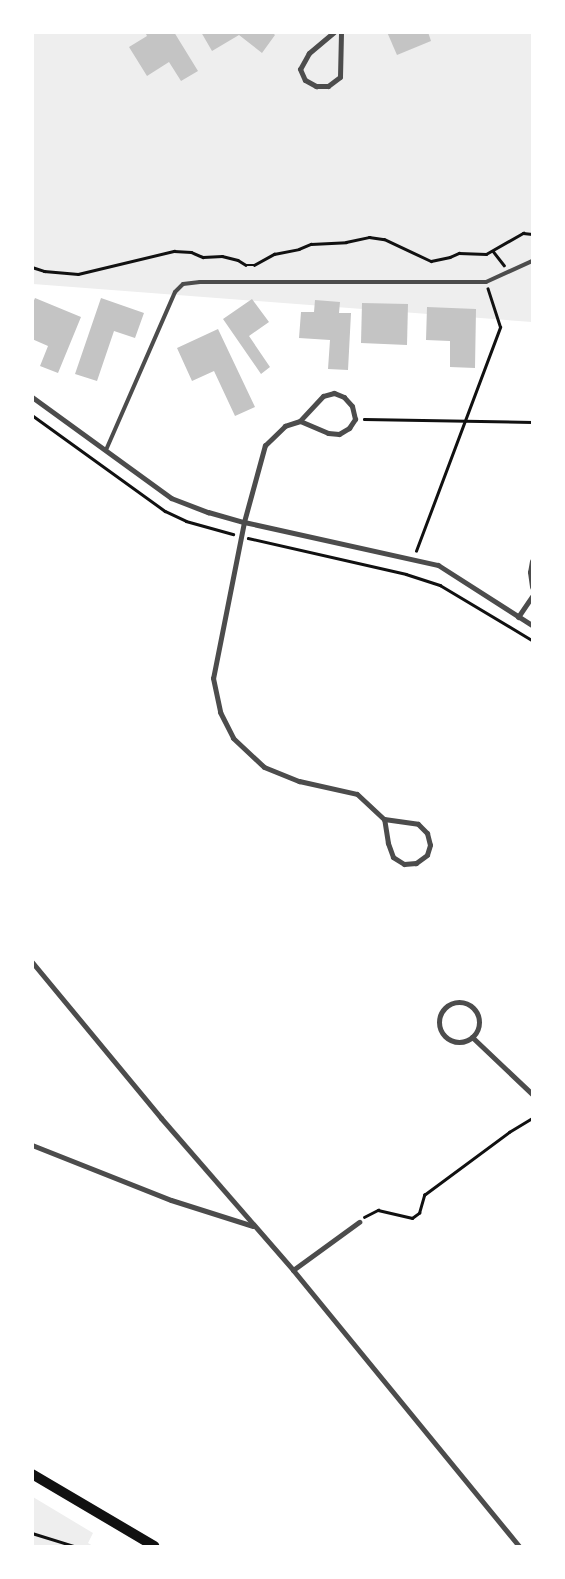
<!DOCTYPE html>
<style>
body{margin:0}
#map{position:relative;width:565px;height:1579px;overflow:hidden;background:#fff;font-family:Barlow,sans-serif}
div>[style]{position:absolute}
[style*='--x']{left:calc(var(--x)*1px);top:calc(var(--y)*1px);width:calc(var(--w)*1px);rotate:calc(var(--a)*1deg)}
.green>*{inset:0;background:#eee}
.building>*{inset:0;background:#c4c4c4}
.path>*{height:2.5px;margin:-1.25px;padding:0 1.25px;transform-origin:1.25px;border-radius:1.25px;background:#111}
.service>*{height:4px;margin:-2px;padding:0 2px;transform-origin:2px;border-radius:2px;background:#4c4c4c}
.minor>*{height:5px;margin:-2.5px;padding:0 2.5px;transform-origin:2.5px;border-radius:2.5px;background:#4c4c4c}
.minor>.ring{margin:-2.5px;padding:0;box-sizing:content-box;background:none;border:5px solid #4c4c4c;border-radius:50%}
.secondary>*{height:10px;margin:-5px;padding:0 5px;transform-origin:5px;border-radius:5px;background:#111}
span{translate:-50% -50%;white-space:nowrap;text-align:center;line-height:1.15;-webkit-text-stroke:5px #fff;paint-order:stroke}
.frame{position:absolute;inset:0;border:34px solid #fff;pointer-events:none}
</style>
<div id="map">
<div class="green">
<div style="clip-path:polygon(32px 33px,532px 33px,532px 322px,33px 284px)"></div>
<div style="clip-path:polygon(33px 1497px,93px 1533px,88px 1543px,93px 1546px,33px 1546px)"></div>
</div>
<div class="building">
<div style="clip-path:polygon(145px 32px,174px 32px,198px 71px,181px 81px,169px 62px,147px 76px,129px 47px,147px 36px)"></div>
<div style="clip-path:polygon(201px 32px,272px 32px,275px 35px,262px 53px,239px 35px,212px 51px)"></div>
<div style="clip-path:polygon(387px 32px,428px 32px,431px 41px,397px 55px)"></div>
<div style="clip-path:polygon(35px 298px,81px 317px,58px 373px,40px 366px,48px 346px,32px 339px,32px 305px)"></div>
<div style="clip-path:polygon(101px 298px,144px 313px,135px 338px,114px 331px,97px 381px,75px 374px)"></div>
<div style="clip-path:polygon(252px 299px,269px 322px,249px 336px,270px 367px,261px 374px,223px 319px)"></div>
<div style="clip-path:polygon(315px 300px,340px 302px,339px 313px,351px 313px,348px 370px,328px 369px,330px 340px,299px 338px,301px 312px,314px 312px)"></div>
<div style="clip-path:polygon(362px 303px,408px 304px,407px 345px,361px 343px)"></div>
<div style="clip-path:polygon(427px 307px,476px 309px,475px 368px,450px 367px,450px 341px,426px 340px)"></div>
<div style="clip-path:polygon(218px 329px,255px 407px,235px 416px,214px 371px,192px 381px,177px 348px)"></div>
</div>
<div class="path">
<div style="--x:32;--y:79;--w:25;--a:90"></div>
<div style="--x:493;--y:251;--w:18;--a:52"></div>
<div style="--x:32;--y:267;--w:13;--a:18"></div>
<div style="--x:44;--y:271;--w:34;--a:5"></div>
<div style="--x:78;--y:274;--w:99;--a:-13.5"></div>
<div style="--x:174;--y:251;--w:17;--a:3"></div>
<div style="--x:191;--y:252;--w:13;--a:23"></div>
<div style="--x:203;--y:257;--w:19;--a:-3"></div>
<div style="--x:222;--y:256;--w:16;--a:14"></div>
<div style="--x:238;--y:260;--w:9;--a:32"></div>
<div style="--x:246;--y:265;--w:8;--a:0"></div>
<div style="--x:254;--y:265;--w:23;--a:-29"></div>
<div style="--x:274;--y:254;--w:25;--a:-11"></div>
<div style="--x:299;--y:249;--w:13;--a:-23"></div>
<div style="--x:311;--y:244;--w:35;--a:-3"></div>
<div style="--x:346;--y:242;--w:24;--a:-12"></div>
<div style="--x:369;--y:237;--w:15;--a:8"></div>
<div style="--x:384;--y:239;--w:52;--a:25.1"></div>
<div style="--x:431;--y:261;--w:19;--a:-12"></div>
<div style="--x:450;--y:257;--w:10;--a:-24"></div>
<div style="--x:459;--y:253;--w:27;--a:2"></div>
<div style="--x:486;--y:254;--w:43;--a:-29.6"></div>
<div style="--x:523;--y:233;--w:9;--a:6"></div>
<div style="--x:32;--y:415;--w:164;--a:35.8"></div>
<div style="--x:165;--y:511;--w:23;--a:25"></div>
<div style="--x:186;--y:521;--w:49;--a:15.5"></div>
<div style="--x:364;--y:419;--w:168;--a:1"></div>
<div style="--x:248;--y:538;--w:162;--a:12.8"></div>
<div style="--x:406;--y:574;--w:36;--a:18"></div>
<div style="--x:440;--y:585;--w:107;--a:30.9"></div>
<div style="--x:416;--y:551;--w:239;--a:-69.4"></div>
<div style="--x:500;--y:327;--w:40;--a:-108"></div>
<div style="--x:364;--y:1217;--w:16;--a:-27"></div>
<div style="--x:378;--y:1210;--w:35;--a:13"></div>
<div style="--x:412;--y:1218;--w:9;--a:-36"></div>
<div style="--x:419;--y:1213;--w:19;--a:-74"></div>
<div style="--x:424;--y:1195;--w:106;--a:-36.5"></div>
<div style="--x:509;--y:1132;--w:27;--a:-31"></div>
<div style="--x:32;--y:1533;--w:44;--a:17.2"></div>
</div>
<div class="service">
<div style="--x:106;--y:450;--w:172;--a:-66.4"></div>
<div style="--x:175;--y:292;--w:11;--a:-45"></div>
<div style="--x:183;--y:284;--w:17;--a:-7"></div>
<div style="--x:200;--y:282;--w:286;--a:0"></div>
<div style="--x:486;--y:282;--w:51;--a:-24.5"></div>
</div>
<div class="minor">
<div style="--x:334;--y:32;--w:33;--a:140"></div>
<div style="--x:309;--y:53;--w:18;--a:119"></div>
<div style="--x:300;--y:69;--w:12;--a:66"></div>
<div style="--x:305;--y:80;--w:13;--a:29"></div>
<div style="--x:316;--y:86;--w:12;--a:0"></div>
<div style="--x:328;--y:86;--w:15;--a:-37"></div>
<div style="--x:340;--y:77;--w:45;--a:-88.7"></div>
<div style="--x:32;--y:397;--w:172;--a:36"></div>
<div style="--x:171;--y:498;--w:40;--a:21"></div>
<div style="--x:208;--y:512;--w:37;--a:16"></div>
<div style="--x:244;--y:522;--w:199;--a:12.5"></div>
<div style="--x:438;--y:565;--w:112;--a:32.6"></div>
<div style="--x:300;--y:421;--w:30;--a:23"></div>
<div style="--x:328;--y:433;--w:11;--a:5"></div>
<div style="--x:339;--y:434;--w:12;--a:-31"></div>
<div style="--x:349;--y:428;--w:11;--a:-56"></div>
<div style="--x:355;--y:419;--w:13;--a:-103"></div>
<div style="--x:352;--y:406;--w:12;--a:-132"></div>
<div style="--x:344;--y:397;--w:11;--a:-158"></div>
<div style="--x:334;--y:393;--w:11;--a:165"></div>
<div style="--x:323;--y:396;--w:34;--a:133"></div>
<div style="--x:300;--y:421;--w:16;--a:162"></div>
<div style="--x:285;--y:426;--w:28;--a:136"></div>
<div style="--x:265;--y:445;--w:80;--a:105.3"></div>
<div style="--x:244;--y:522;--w:159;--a:101.2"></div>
<div style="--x:213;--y:678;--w:35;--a:78"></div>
<div style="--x:220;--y:712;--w:29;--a:63"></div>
<div style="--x:233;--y:738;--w:42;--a:43.1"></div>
<div style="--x:264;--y:767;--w:38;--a:22"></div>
<div style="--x:299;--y:781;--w:59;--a:12.6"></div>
<div style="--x:357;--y:794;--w:37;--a:43"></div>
<div style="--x:384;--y:819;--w:34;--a:8"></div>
<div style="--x:418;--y:824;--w:13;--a:45"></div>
<div style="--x:427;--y:833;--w:12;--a:76"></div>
<div style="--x:430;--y:845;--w:10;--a:107"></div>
<div style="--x:427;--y:855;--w:14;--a:144"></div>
<div style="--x:416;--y:863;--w:12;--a:175"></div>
<div style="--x:404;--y:864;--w:13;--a:-148"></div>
<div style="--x:393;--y:857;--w:15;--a:-110"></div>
<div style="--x:388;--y:843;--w:24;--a:-99"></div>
<div style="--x:532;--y:561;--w:11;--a:100"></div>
<div style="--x:530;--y:572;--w:15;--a:82"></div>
<div style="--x:518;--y:617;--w:25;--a:-56"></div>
<div style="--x:32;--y:962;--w:202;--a:50.4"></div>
<div style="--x:161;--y:1118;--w:201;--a:49"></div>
<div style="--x:293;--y:1270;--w:357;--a:50.7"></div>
<div class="ring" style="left:439px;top:1002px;width:35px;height:35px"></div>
<div style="--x:472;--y:1037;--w:83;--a:43.5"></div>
<div style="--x:32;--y:1145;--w:149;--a:21.6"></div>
<div style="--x:171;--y:1200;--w:86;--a:17.6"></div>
<div style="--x:293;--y:1270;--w:82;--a:-36"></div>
</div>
<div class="secondary">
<div style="--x:32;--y:1474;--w:142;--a:30.5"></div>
</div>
<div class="frame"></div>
</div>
